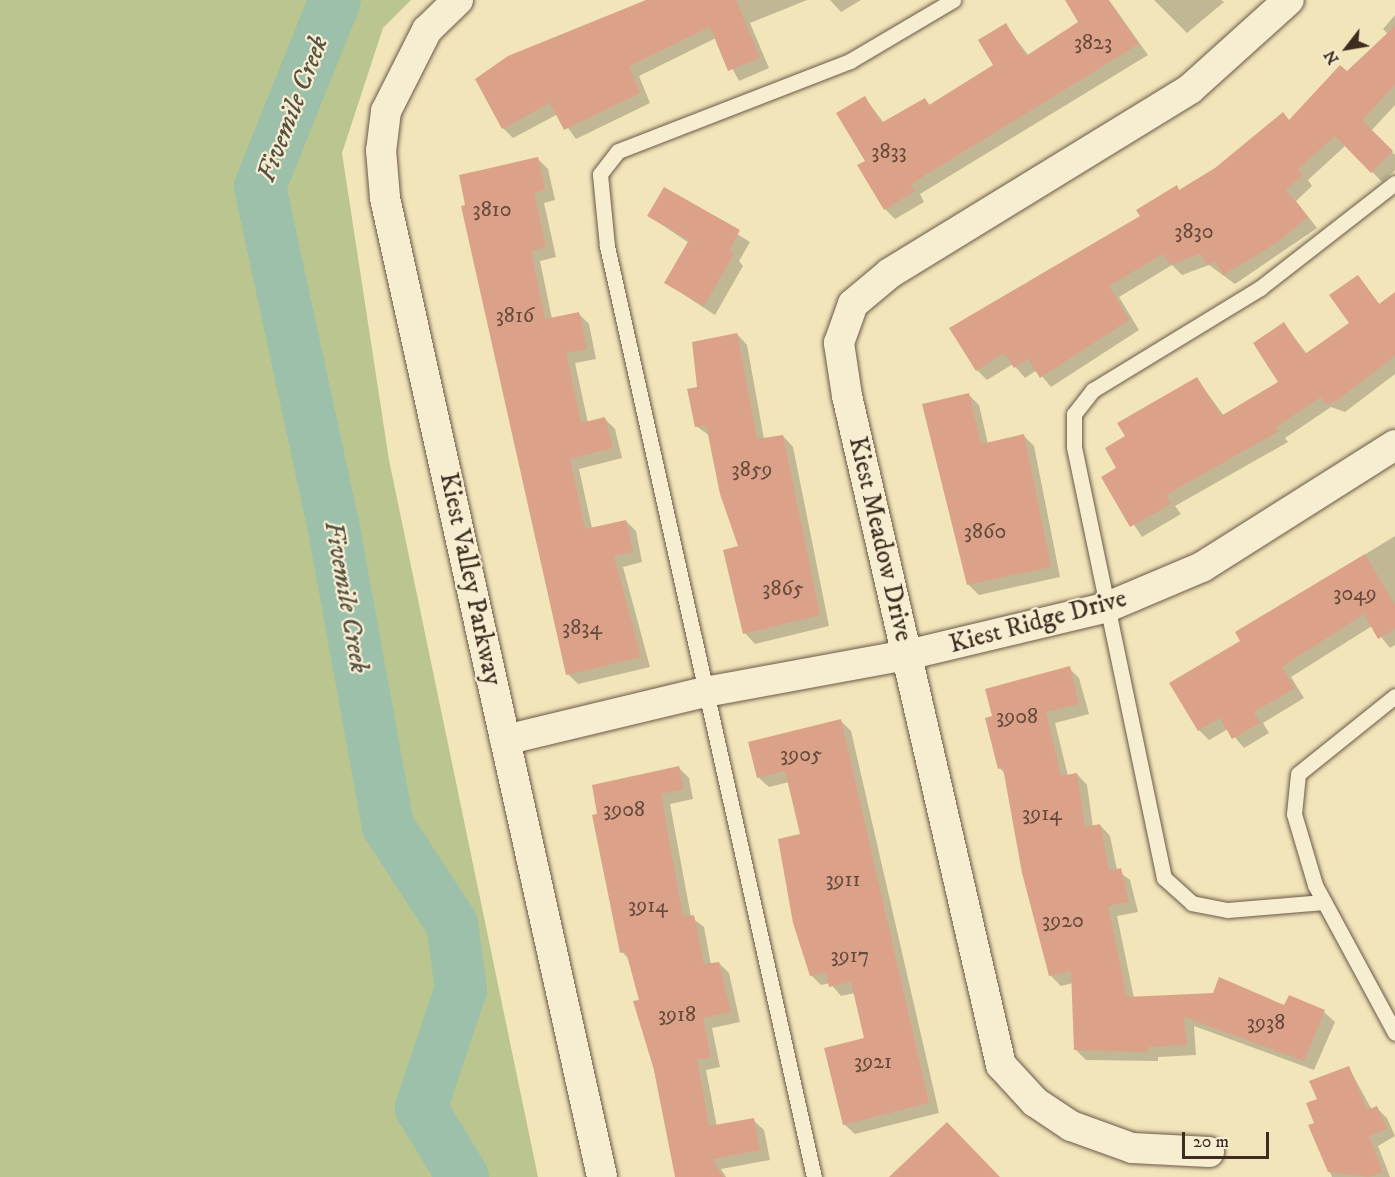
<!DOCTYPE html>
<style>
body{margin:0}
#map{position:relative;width:1395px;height:1177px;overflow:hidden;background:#f2e5ba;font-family:"IM FELL DW Pica",serif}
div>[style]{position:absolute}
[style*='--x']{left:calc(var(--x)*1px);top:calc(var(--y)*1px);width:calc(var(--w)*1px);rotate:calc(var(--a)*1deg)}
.green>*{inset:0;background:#bac590}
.shadow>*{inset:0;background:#0003}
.river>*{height:52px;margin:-26px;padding:0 26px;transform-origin:26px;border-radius:26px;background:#9cc0a9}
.building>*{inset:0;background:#dca289}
.roads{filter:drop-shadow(0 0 2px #6b5a47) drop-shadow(0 0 2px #6b5a47)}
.lane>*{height:15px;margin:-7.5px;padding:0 7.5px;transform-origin:7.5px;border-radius:7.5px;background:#f7eed2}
.street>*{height:30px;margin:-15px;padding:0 15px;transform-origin:15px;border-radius:15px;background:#f7eed2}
span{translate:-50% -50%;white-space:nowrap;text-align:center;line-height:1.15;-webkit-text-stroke:4.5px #f7eed2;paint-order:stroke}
.number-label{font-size:22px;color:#664a3b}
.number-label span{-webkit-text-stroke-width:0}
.street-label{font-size:26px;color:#3e2c21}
.water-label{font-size:27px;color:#565143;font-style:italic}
.north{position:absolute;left:1317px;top:18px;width:60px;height:60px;-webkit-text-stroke:4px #f7eed2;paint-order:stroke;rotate:239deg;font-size:16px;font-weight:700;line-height:24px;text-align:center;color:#3e2c21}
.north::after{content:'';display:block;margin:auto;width:21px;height:27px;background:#3e2c21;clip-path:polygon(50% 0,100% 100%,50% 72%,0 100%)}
.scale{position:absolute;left:1182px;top:1132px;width:87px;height:27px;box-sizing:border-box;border:3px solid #3e2c21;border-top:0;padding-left:8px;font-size:18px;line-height:21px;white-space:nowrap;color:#3e2c21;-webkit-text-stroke:4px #f7eed2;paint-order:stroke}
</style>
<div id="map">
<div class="green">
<div style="clip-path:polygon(0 0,411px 0,383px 28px,342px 153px,389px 460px,538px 1177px,0 1177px)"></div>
</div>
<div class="shadow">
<div style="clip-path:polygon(647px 0,807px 0,750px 23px,769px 68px,739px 81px,716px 38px,639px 76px,650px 103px,576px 139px,558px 114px,513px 138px,503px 128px)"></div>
<div style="clip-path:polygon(830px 0,861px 0,841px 12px)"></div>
<div style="clip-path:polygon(1066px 0,1109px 0,1148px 55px,920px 194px,924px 202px,895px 219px,885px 209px,867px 161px,865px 98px,884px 123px,924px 99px,930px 105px,995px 66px,1005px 25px,1029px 56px,1080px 22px)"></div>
<div style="clip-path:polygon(1154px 0,1221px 0,1224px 2px,1187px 33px)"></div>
<div style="clip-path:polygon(1395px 15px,1395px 105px,1371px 131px,1395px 155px,1395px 170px,1382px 182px,1346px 145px,1308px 180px,1312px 186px,1296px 201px,1317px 228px,1235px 284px,1209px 265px,1182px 275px,1172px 265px,1119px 297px,1139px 330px,1051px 387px,1037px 370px,1025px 378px,1013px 364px,987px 380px,977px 370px,1176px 187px,1180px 191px,1290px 121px,1347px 74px,1388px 34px,1383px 29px)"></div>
<div style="clip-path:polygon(538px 159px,548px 169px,555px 200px,544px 203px,556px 257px,540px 261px,552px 319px,579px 314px,589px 324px,596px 359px,575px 363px,588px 423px,605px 419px,615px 429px,622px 458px,579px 469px,592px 528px,626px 521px,636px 531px,642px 562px,623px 567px,650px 667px,578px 684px,568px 674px,463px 207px)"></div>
<div style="clip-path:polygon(664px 189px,750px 242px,739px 261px,743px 266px,715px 315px,666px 283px,689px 243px,649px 216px)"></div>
<div style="clip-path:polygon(1358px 277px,1380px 305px,1395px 294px,1395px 374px,1345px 412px,1331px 407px,1285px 438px,1288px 442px,1175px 506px,1181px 514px,1142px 537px,1103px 478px,1118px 469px,1127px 437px,1197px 379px,1224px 416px,1280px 382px,1284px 324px,1307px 354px,1351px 324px)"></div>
<div style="clip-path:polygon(737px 334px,747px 345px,764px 439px,783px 436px,793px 447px,829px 626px,755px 644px,745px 633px,740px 547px,710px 436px,696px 426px,698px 389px)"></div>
<div style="clip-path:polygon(969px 395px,979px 405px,988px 444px,1023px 435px,1034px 446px,1060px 577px,979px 595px,968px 584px)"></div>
<div style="clip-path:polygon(1395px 536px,1395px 645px,1390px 648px,1372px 626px,1291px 677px,1304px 698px,1263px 723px,1269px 733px,1244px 748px,1228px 729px,1209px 740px,1199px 730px,1242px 641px,1237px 633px)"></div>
<div style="clip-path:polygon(1069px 668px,1079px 678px,1089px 714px,1055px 723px,1068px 776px,1077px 774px,1087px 785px,1093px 827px,1100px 825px,1110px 836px,1117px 870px,1130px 880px,1138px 912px,1117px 916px,1134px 998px,1324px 1012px,1335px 1022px,1314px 1070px,1194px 1026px,1196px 1055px,1158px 1057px,1158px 1061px,1086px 1060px,1076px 1050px,1073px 983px,1061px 986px,1050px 975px,1005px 774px,1000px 768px,993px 717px)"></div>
<div style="clip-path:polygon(841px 721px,851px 731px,939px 1113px,855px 1134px,844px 1124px,866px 1040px,855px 993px,841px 996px,830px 983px,821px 985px,811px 975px,801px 835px,789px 782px,769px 787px,758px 777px)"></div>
<div style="clip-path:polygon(679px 768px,689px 778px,693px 799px,670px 804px,691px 917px,704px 927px,711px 965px,719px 963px,729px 973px,740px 1022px,712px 1028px,720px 1067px,706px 1070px,717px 1127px,753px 1120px,764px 1130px,770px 1160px,721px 1169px,726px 1177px,676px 1177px,640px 1001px,630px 960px,622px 952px,593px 816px)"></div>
<div style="clip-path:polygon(1349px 1068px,1372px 1110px,1377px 1108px,1387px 1118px,1395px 1136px,1378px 1146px,1390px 1177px,1332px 1177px,1310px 1126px,1316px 1123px,1319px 1100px)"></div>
</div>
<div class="river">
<div style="--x:335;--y:0;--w:201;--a:111.9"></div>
<div style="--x:260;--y:187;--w:345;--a:77.8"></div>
<div style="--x:333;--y:524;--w:307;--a:79.7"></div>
<div style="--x:388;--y:826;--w:117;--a:56.9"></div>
<div style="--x:452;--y:924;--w:66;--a:82.1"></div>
<div style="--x:461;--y:989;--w:126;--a:108.6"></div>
<div style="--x:421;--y:1108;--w:81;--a:58.7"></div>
</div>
<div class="building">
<div style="clip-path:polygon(646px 0,736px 0,760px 58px,728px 71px,710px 27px,629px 66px,640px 93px,564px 130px,550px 103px,502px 129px,475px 79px,508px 56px)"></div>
<div style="clip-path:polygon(1065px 0,1108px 0,1139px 44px,911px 184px,915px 191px,884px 210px,857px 165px,865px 161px,836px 113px,865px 96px,881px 123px,925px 98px,929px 105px,993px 65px,978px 40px,1006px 23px,1026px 56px,1078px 22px)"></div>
<div style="clip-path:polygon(1395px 26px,1395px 85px,1362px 120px,1393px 151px,1371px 173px,1335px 136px,1298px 169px,1303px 175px,1286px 190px,1308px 217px,1275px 244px,1223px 275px,1215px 261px,1207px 265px,1200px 254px,1170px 265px,1163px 254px,1109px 286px,1129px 320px,1040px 378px,1028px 359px,1014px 368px,1004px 353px,976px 371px,949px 328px,1140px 216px,1136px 210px,1177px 185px,1179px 190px,1215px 168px,1283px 112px,1289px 120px,1340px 65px,1347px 71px)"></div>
<div style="clip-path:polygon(538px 157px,545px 190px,534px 193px,546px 247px,531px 251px,545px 319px,579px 312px,587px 349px,566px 353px,581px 423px,605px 417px,613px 448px,570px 459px,585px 529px,626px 520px,633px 552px,614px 556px,641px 657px,566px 675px,461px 206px,465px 205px,459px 175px)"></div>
<div style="clip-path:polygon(664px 187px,740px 230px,729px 251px,734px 254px,704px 306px,664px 283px,689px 240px,647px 216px)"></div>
<div style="clip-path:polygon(1358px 275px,1379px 304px,1395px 292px,1395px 356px,1335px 402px,1325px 404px,1321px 397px,1276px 427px,1279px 431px,1166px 495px,1171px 504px,1130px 527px,1101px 477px,1116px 468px,1105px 448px,1125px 436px,1117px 423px,1197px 377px,1221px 416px,1278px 382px,1253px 343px,1284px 322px,1305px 354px,1349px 323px,1329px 295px)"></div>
<div style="clip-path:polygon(737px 333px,757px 439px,783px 435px,820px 615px,743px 634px,723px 550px,738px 546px,720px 494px,706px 425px,695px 427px,687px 389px,697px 387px,692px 342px)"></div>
<div style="clip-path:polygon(969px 393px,981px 444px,1024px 434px,1051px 567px,967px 585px,922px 404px)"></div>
<div style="clip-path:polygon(1365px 554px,1395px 605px,1395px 629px,1378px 639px,1364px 614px,1282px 667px,1295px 688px,1254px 712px,1260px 723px,1232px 739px,1220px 718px,1198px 731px,1169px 683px,1240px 641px,1235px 632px)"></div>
<div style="clip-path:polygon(1070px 666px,1079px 704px,1046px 712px,1061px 776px,1077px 773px,1085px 827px,1100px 824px,1109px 871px,1121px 868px,1129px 902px,1108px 906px,1127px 997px,1213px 993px,1219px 977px,1284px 1005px,1289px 995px,1325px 1010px,1304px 1061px,1184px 1017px,1187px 1045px,1148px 1047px,1148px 1052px,1074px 1050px,1071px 971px,1049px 976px,1022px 873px,1003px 768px,998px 769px,985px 718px,992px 716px,985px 689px)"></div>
<div style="clip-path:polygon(841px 719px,929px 1103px,843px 1125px,824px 1048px,864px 1038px,851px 982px,829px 987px,826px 972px,810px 976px,793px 923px,778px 839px,800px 834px,785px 771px,757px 778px,748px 742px)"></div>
<div style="clip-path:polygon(679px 766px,684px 789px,661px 794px,683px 917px,694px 915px,704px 964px,719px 962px,731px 1012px,703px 1018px,711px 1057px,697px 1060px,709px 1126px,754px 1118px,760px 1150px,713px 1159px,723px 1177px,675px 1177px,654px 1070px,633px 1001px,639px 1000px,626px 952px,620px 953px,592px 815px,597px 814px,592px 785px)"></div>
<div style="clip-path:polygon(1349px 1066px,1367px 1110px,1377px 1106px,1387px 1129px,1369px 1136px,1383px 1172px,1369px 1177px,1328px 1172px,1308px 1125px,1314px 1123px,1306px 1103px,1317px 1099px,1309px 1081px)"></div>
<div style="clip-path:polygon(947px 1122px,1000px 1177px,889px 1177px)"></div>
</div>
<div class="roads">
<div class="lane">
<div style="--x:1395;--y:696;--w:124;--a:141.2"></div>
<div style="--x:1298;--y:774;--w:40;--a:95.7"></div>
<div style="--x:1294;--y:814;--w:74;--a:73.5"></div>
<div style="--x:1315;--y:885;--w:168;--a:61.6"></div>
<div style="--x:1324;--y:902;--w:97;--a:175.3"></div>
<div style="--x:1227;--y:910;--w:36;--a:-169"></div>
<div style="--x:1192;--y:903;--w:38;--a:-138"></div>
<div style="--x:1164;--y:878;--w:441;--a:-101.8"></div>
<div style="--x:1074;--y:446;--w:32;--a:-90"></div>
<div style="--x:1074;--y:414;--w:31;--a:-52"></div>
<div style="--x:1093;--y:390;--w:196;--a:-31.4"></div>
<div style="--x:1260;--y:288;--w:171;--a:-37.9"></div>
<div style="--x:814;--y:1177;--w:954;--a:-102.54"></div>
<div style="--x:607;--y:246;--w:72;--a:-95.6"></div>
<div style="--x:600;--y:174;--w:29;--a:-52"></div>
<div style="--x:618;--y:151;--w:249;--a:-21.2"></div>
<div style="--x:850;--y:61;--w:120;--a:-30.6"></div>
</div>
<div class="street">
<div style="--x:458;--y:0;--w:43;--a:135.9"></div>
<div style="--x:427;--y:30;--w:91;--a:116.8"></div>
<div style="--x:386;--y:111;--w:39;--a:97"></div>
<div style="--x:381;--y:150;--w:48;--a:85.2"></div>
<div style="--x:385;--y:198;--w:1003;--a:77.5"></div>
<div style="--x:505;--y:740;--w:206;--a:-13.5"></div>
<div style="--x:705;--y:692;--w:205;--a:-10.4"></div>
<div style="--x:907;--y:655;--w:204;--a:-13.4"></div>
<div style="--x:1105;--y:608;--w:105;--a:-22.9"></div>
<div style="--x:1202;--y:567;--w:228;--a:-32.3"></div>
<div style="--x:1209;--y:1152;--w:77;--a:-177"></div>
<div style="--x:1132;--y:1148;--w:65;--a:-160.2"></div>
<div style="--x:1071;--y:1126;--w:43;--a:-146.3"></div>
<div style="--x:1035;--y:1102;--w:50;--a:-132.6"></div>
<div style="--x:1001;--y:1065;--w:686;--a:-102.96"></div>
<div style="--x:847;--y:396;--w:54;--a:-98.6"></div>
<div style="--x:839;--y:343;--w:41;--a:-70.3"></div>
<div style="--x:853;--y:304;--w:48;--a:-40"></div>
<div style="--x:890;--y:273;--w:352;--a:-31.5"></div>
<div style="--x:1190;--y:89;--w:133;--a:-42"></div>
</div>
</div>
<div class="number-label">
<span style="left:1093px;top:43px">3823</span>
<span style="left:889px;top:152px">3833</span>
<span style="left:492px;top:210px">3810</span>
<span style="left:1194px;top:232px">3830</span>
<span style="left:515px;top:316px">3816</span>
<span style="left:752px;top:470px">3859</span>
<span style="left:985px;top:532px">3860</span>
<span style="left:783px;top:589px">3865</span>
<span style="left:1355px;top:594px">3049</span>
<span style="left:582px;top:628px">3834</span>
<span style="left:1017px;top:717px">3908</span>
<span style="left:801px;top:755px">3905</span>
<span style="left:624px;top:810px">3908</span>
<span style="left:1042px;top:814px">3914</span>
<span style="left:843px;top:880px">3911</span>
<span style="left:648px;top:906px">3914</span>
<span style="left:1063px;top:921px">3920</span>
<span style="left:850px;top:956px">3917</span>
<span style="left:677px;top:1015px">3918</span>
<span style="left:1266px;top:1023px">3938</span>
<span style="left:873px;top:1062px">3921</span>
</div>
<div class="street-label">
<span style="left:880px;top:539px;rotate:77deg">Kiest Meadow Drive</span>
<span style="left:470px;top:579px;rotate:78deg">Kiest Valley Parkway</span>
<span style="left:1038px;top:622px;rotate:-15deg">Kiest Ridge Drive</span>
</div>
<div class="water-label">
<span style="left:293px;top:109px;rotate:-69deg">Fivemile Creek</span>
<span style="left:346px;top:597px;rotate:80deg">Fivemile Creek</span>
</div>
<div class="north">N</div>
<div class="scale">20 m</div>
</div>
